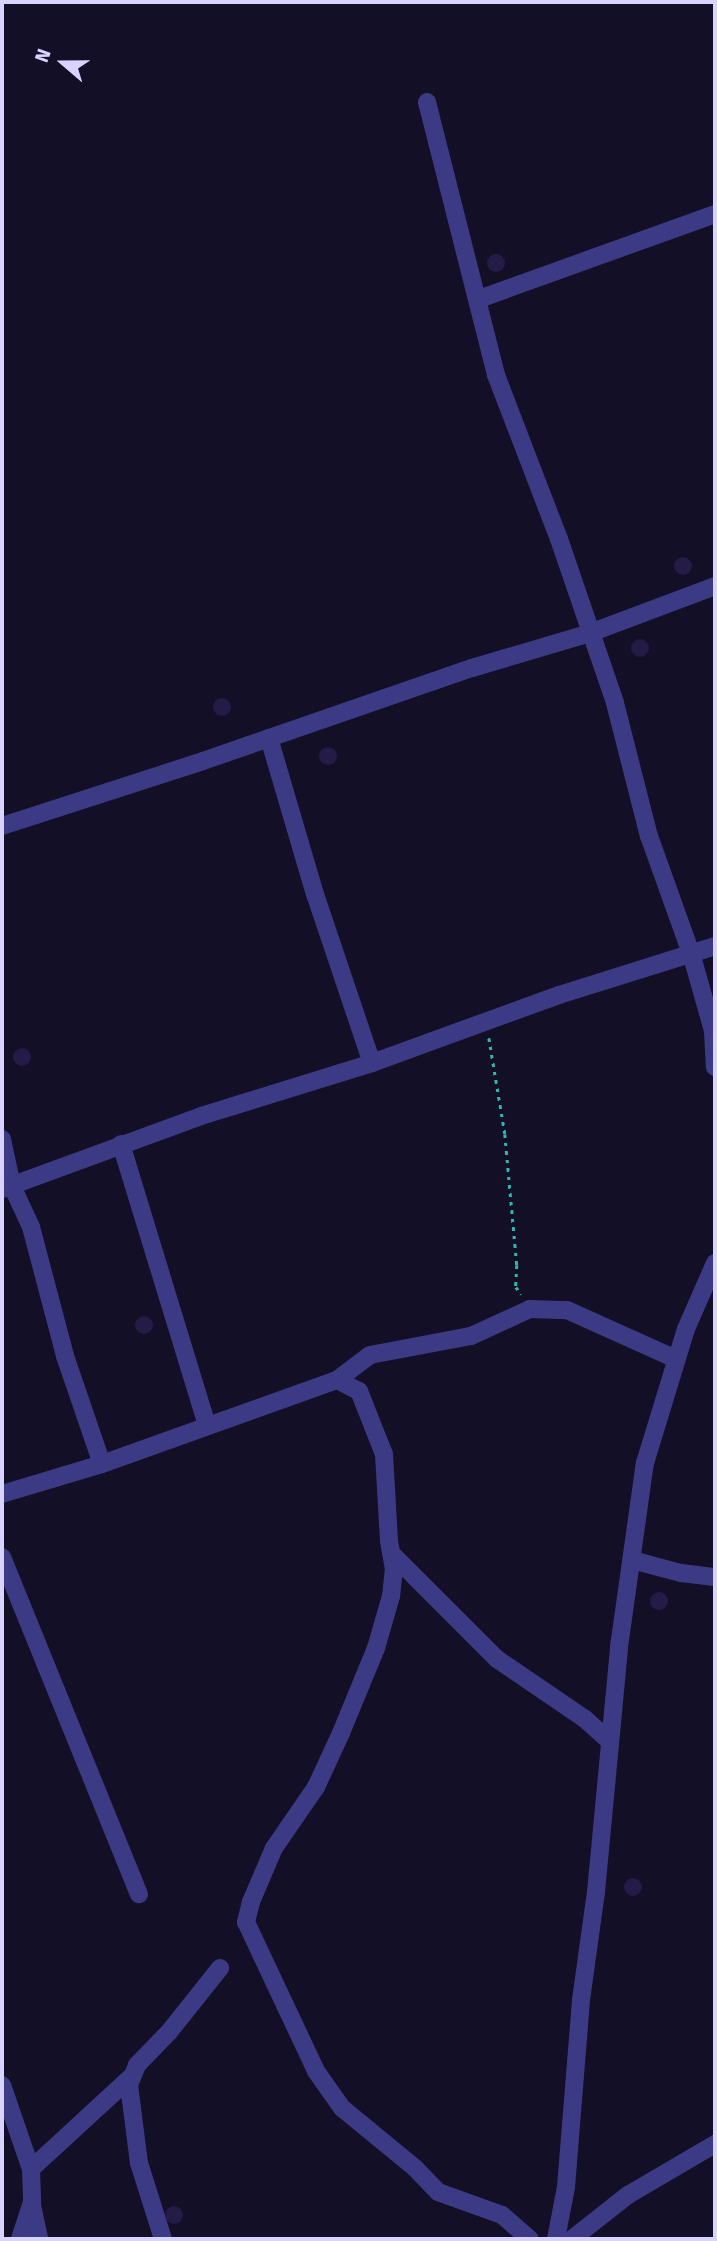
<!DOCTYPE html>
<style>
body{margin:0}
#map{position:relative;width:717px;height:2241px;overflow:hidden;background:#130f26;font-family:"Fira Sans",sans-serif}
div>[style]{position:absolute}
[style*='--x']{left:calc(var(--x)*1px);top:calc(var(--y)*1px);width:calc(var(--w)*1px);rotate:calc(var(--a)*1deg)}
.building>*{inset:0;background:#241b47}
.round{border-radius:50%}
.path>*{height:2.5px;margin-top:-1.25px;transform-origin:0;background:repeating-linear-gradient(90deg,#2fb8b0 0 3.5px,transparent 0 8.5px)}
.minor>*{height:18px;margin:-9px;padding:0 9px;transform-origin:9px;border-radius:9px;background:#3d3a85}
span{translate:-50% -50%;white-space:nowrap;text-align:center;line-height:1.15;-webkit-text-stroke:5px #130f26;paint-order:stroke}
.frame{position:absolute;inset:0;border:4px solid #d9d4ff;pointer-events:none}
.north{position:absolute;left:28px;top:28px;width:70px;height:70px;-webkit-text-stroke:5px #130f26;paint-order:stroke;rotate:290deg;font-size:19px;font-weight:700;line-height:28px;text-align:center;color:#d9d4ff}
.north::after{content:'';display:block;margin:auto;width:24px;height:32px;background:#d9d4ff;clip-path:polygon(50% 0,100% 100%,50% 72%,0 100%)}
</style>
<div id="map">
<div class="building">
<div class="round" style="left:487px;top:254px;width:18px;height:18px"></div>
<div class="round" style="left:674px;top:557px;width:18px;height:18px"></div>
<div class="round" style="left:631px;top:639px;width:18px;height:18px"></div>
<div class="round" style="left:213px;top:698px;width:18px;height:18px"></div>
<div class="round" style="left:319px;top:747px;width:18px;height:18px"></div>
<div class="round" style="left:13px;top:1048px;width:18px;height:18px"></div>
<div class="round" style="left:135px;top:1316px;width:18px;height:18px"></div>
<div class="round" style="left:650px;top:1592px;width:18px;height:18px"></div>
<div class="round" style="left:624px;top:1878px;width:18px;height:18px"></div>
<div class="round" style="left:165px;top:2206px;width:18px;height:18px"></div>
</div>
<div class="path">
<div style="--x:489;--y:1038;--w:97;--a:80.5"></div>
<div style="--x:505;--y:1134;--w:132;--a:84.8"></div>
<div style="--x:517;--y:1265;--w:22;--a:93"></div>
<div style="--x:516;--y:1287;--w:9;--a:54"></div>
</div>
<div class="minor">
<div style="--x:427;--y:102;--w:282;--a:75.8"></div>
<div style="--x:496;--y:375;--w:176;--a:69"></div>
<div style="--x:559;--y:539;--w:173;--a:71.1"></div>
<div style="--x:615;--y:703;--w:137;--a:75.7"></div>
<div style="--x:649;--y:836;--w:124;--a:70.3"></div>
<div style="--x:691;--y:953;--w:81;--a:74.2"></div>
<div style="--x:713;--y:1031;--w:36;--a:87"></div>
<div style="--x:479;--y:299;--w:251;--a:-19.8"></div>
<div style="--x:269;--y:738;--w:163;--a:73.6"></div>
<div style="--x:315;--y:894;--w:178;--a:71.4"></div>
<div style="--x:2;--y:826;--w:211;--a:-17.9"></div>
<div style="--x:203;--y:761;--w:285;--a:-19.1"></div>
<div style="--x:472;--y:668;--w:123;--a:-16.5"></div>
<div style="--x:590;--y:633;--w:134;--a:-20.6"></div>
<div style="--x:2;--y:1139;--w:48;--a:78"></div>
<div style="--x:12;--y:1186;--w:45;--a:65.1"></div>
<div style="--x:31;--y:1227;--w:133;--a:75.2"></div>
<div style="--x:65;--y:1356;--w:114;--a:71.1"></div>
<div style="--x:121;--y:1144;--w:294;--a:73"></div>
<div style="--x:2;--y:1189;--w:212;--a:-20.1"></div>
<div style="--x:201;--y:1116;--w:179;--a:-17.2"></div>
<div style="--x:372;--y:1063;--w:199;--a:-20"></div>
<div style="--x:559;--y:995;--w:164;--a:-17.4"></div>
<div style="--x:337;--y:1380;--w:25;--a:27"></div>
<div style="--x:359;--y:1391;--w:68;--a:68.4"></div>
<div style="--x:384;--y:1454;--w:87;--a:86.7"></div>
<div style="--x:389;--y:1541;--w:27;--a:80"></div>
<div style="--x:394;--y:1568;--w:28;--a:96"></div>
<div style="--x:391;--y:1596;--w:54;--a:106.1"></div>
<div style="--x:376;--y:1648;--w:92;--a:112.4"></div>
<div style="--x:341;--y:1733;--w:60;--a:114.8"></div>
<div style="--x:316;--y:1787;--w:74;--a:124.5"></div>
<div style="--x:274;--y:1848;--w:59;--a:113.1"></div>
<div style="--x:251;--y:1902;--w:21;--a:104"></div>
<div style="--x:246;--y:1922;--w:165;--a:64.8"></div>
<div style="--x:316;--y:2071;--w:45;--a:54.9"></div>
<div style="--x:342;--y:2108;--w:94;--a:39.4"></div>
<div style="--x:415;--y:2168;--w:33;--a:46"></div>
<div style="--x:438;--y:2192;--w:68;--a:19.8"></div>
<div style="--x:502;--y:2215;--w:37;--a:41"></div>
<div style="--x:2;--y:1494;--w:104;--a:-16.7"></div>
<div style="--x:102;--y:1464;--w:250;--a:-19.7"></div>
<div style="--x:337;--y:1380;--w:41;--a:-37.1"></div>
<div style="--x:370;--y:1355;--w:103;--a:-10.7"></div>
<div style="--x:471;--y:1336;--w:65;--a:-24.6"></div>
<div style="--x:530;--y:1309;--w:37;--a:2"></div>
<div style="--x:567;--y:1310;--w:120;--a:24.2"></div>
<div style="--x:391;--y:1553;--w:150;--a:45"></div>
<div style="--x:497;--y:1659;--w:107;--a:34.3"></div>
<div style="--x:585;--y:1719;--w:31;--a:42"></div>
<div style="--x:2;--y:1557;--w:364;--a:67.9"></div>
<div style="--x:632;--y:1560;--w:51;--a:14.9"></div>
<div style="--x:681;--y:1573;--w:34;--a:7"></div>
<div style="--x:2;--y:2085;--w:89;--a:71"></div>
<div style="--x:31;--y:2169;--w:33;--a:88"></div>
<div style="--x:32;--y:2202;--w:39;--a:108"></div>
<div style="--x:31;--y:2169;--w:136;--a:-42.6"></div>
<div style="--x:32;--y:2205;--w:35;--a:78"></div>
<div style="--x:163;--y:2239;--w:80;--a:-107.5"></div>
<div style="--x:139;--y:2163;--w:79;--a:-97.3"></div>
<div style="--x:129;--y:2085;--w:22;--a:-68"></div>
<div style="--x:137;--y:2065;--w:46;--a:-45.9"></div>
<div style="--x:169;--y:2032;--w:82;--a:-51.4"></div>
<div style="--x:556;--y:2239;--w:53;--a:-79.1"></div>
<div style="--x:566;--y:2187;--w:188;--a:-85.4"></div>
<div style="--x:581;--y:2000;--w:109;--a:-82.1"></div>
<div style="--x:596;--y:1892;--w:246;--a:-84.6"></div>
<div style="--x:619;--y:1647;--w:186;--a:-82"></div>
<div style="--x:645;--y:1463;--w:140;--a:-73"></div>
<div style="--x:686;--y:1329;--w:72;--a:-66.3"></div>
<div style="--x:572;--y:2239;--w:71;--a:-38.2"></div>
<div style="--x:628;--y:2195;--w:101;--a:-30.4"></div>
</div>
<div class="frame"></div>
<div class="north">N</div>
</div>
